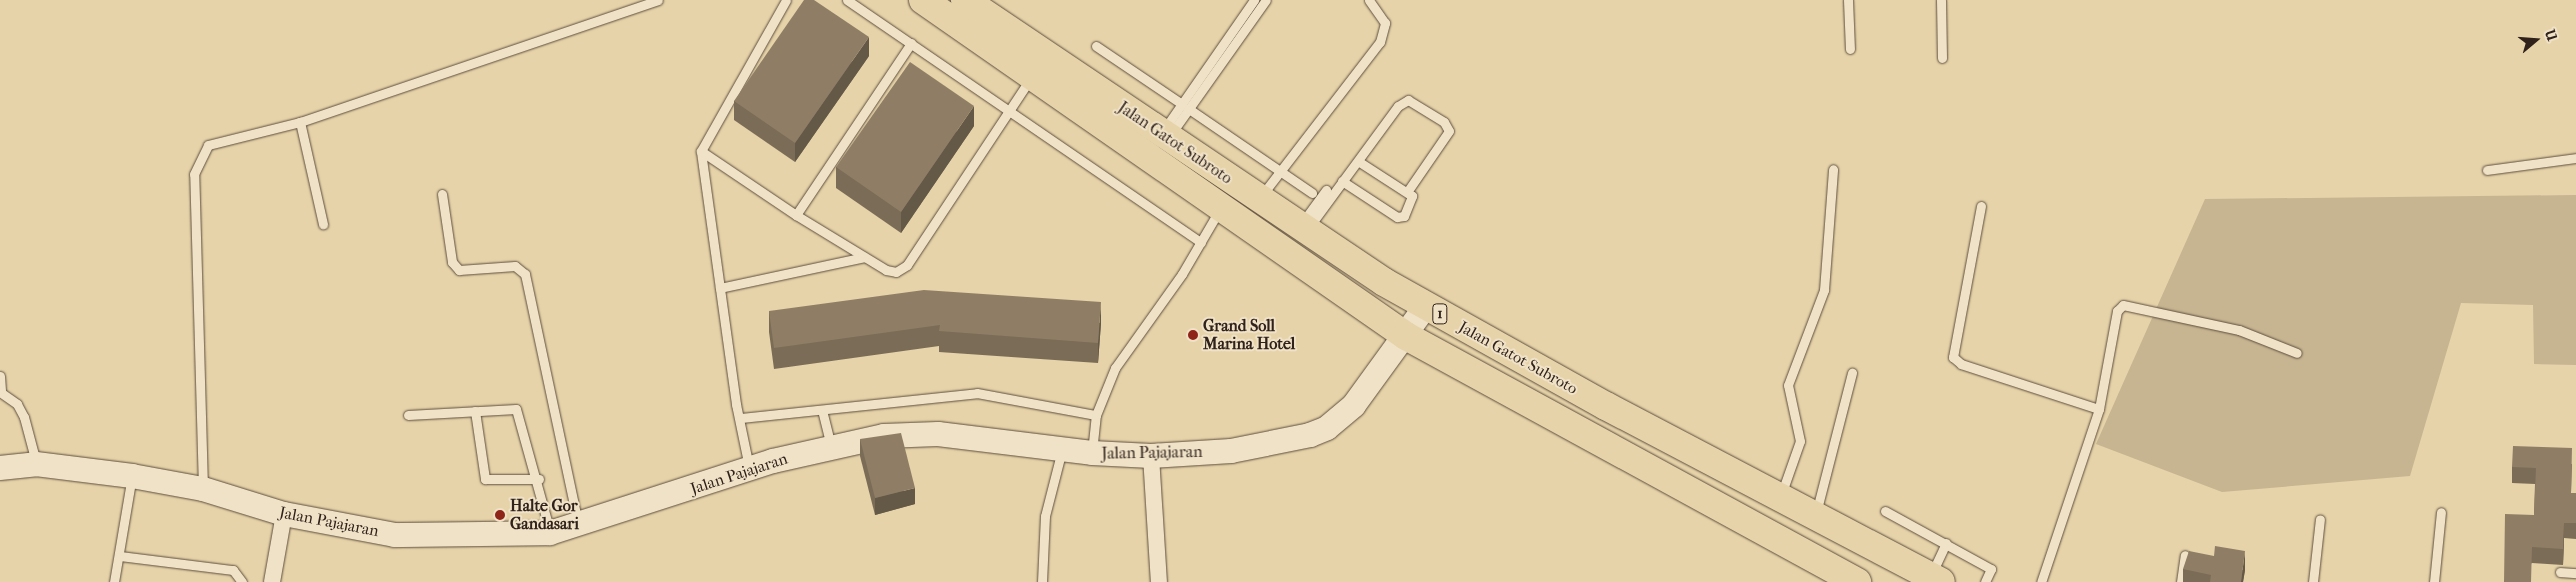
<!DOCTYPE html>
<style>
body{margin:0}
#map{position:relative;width:2576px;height:582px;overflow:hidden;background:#e6d3a9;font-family:"IM FELL French Canon",serif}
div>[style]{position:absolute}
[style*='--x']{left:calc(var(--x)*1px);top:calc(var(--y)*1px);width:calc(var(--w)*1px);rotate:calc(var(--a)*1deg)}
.green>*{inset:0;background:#c7b591}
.roads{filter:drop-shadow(0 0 1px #5e4e3e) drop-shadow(0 0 1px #5e4e3e)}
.service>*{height:9px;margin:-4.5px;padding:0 4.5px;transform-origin:4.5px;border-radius:4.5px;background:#efe2c7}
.minor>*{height:16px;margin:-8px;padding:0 8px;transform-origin:8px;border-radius:8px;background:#efe2c7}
.secondary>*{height:24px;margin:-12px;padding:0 12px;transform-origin:12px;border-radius:12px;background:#efe2c7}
.trunk>*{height:28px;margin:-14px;padding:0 14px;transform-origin:14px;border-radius:14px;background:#e6d3a9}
.wall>*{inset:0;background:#7b6c57}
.shaded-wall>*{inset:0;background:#645847}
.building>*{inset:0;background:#8f7e65}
.dots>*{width:14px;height:14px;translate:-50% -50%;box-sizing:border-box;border:2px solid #efe2c7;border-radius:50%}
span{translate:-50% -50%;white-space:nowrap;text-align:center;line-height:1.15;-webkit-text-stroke:4px #efe2c7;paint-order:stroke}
.shield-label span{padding:1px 4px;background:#efe2c7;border:1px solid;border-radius:4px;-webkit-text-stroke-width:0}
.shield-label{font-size:15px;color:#30211b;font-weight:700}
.street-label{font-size:16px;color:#30211b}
.poi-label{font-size:16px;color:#30211b;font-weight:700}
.left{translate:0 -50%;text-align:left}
.north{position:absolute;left:2511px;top:15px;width:50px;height:50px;-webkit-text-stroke:4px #efe2c7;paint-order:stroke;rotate:72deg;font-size:14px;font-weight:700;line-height:20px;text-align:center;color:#30211b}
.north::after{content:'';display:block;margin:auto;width:18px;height:22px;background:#30211b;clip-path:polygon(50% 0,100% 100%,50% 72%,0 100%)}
</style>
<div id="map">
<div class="green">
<div style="clip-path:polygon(2576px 195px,2576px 365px,2534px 364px,2533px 305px,2461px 303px,2410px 476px,2222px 492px,2096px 444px,2205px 199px)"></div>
</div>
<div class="roads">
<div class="service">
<div style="--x:847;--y:0;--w:429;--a:34.4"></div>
<div style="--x:1848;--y:0;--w:49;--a:87.7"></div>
<div style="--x:1941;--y:0;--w:58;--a:89"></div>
<div style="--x:1096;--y:46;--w:104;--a:34"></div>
<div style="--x:1189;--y:109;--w:149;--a:34.3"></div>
<div style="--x:300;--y:122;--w:105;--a:77.3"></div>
<div style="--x:1163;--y:131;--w:160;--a:-55.2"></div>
<div style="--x:1171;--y:134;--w:164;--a:-54.7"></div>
<div style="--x:701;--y:151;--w:115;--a:34"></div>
<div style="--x:796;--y:215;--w:105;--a:31.4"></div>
<div style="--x:886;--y:270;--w:10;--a:11"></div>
<div style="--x:896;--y:272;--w:13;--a:-32"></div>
<div style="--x:907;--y:265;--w:224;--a:-56.5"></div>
<div style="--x:2487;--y:170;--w:90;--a:-7.7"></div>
<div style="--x:1342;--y:181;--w:66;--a:33.2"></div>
<div style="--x:1397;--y:217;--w:7;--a:-8"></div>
<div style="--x:1404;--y:216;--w:22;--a:-68"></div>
<div style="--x:1412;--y:196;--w:64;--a:-147.1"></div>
<div style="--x:442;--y:194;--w:69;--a:81.6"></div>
<div style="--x:452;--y:262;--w:11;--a:49"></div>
<div style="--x:459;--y:270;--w:56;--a:-4.1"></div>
<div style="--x:515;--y:266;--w:13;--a:39"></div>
<div style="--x:525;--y:274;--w:255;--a:78"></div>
<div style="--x:1262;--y:195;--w:193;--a:-52.4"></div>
<div style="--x:1380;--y:42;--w:20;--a:-75"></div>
<div style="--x:1385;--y:23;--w:28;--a:-125"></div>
<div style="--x:1981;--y:206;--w:154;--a:100.5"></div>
<div style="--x:1953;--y:357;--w:11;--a:41"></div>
<div style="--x:1961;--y:364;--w:145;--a:18.1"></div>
<div style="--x:2099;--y:409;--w:182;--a:108.5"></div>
<div style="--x:796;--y:215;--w:207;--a:-56.2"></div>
<div style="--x:1302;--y:223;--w:41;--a:-54"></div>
<div style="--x:1309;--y:227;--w:150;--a:-53.7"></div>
<div style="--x:1398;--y:106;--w:12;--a:-31"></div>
<div style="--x:1408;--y:100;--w:42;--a:31.4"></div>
<div style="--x:1444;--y:122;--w:10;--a:61"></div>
<div style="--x:1449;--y:131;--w:74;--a:124.5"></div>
<div style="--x:720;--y:288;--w:147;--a:-12.1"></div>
<div style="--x:0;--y:376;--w:16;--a:86"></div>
<div style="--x:0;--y:392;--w:21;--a:35"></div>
<div style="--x:17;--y:404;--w:15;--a:62"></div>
<div style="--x:24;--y:417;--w:47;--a:75.1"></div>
<div style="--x:2099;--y:409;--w:100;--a:-79.6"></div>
<div style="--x:2117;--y:311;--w:8;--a:-45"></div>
<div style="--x:2123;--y:305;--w:119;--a:12.2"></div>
<div style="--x:2239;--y:330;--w:62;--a:21.6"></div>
<div style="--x:822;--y:410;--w:37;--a:76"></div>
<div style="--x:475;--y:411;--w:69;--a:81.6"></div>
<div style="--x:485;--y:479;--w:54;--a:0"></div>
<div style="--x:408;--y:415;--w:108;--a:-3.2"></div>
<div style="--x:516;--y:409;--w:128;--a:74.5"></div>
<div style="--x:741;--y:418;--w:237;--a:-6"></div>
<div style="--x:977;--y:393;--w:121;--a:10.5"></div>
<div style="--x:1092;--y:452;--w:37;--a:-84"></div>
<div style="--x:1096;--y:415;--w:51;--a:-68"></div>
<div style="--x:1115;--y:368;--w:115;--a:-54.5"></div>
<div style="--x:1182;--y:274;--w:75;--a:-59.7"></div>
<div style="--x:749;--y:467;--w:64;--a:-101.7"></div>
<div style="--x:736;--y:404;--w:255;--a:-97.9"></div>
<div style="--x:701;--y:151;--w:173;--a:-60.6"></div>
<div style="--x:203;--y:488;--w:314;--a:-91.6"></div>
<div style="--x:194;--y:174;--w:32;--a:-64"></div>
<div style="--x:208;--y:145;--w:95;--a:-14"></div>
<div style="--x:300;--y:122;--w:378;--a:-18.8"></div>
<div style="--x:1781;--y:495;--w:57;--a:-70.6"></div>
<div style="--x:1800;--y:441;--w:57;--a:-102.1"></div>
<div style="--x:1788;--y:385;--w:102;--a:-69.2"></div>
<div style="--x:1824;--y:290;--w:121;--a:-85.7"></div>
<div style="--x:1885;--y:511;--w:121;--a:28.7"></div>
<div style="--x:1991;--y:569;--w:14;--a:115"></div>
<div style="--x:1816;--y:513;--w:145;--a:-75.6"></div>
<div style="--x:120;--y:556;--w:114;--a:7.1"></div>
<div style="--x:233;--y:570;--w:15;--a:53"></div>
<div style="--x:2560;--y:572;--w:16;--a:4"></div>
<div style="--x:1932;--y:573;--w:33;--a:-65"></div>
<div style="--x:114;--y:582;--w:108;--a:-80.4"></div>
<div style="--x:1042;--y:582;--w:66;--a:-87.4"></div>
<div style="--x:1045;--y:516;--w:68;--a:-75.6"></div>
<div style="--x:2181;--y:582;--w:27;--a:-82"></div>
<div style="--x:2313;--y:582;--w:63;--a:-83.7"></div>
<div style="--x:2434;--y:582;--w:70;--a:-84.3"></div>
</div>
<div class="minor">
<div style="--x:1151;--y:456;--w:126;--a:86.4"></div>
<div style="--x:272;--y:582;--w:69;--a:-80"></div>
</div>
<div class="secondary">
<div style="--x:0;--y:468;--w:36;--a:-6"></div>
<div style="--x:36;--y:464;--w:97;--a:7.1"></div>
<div style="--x:132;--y:476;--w:72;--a:10.4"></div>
<div style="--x:203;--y:489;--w:85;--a:17.2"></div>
<div style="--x:284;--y:514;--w:113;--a:10.7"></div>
<div style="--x:395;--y:535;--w:155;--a:-0.7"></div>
<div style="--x:550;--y:533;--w:234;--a:-17.9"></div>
<div style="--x:773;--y:461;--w:114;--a:-12.7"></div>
<div style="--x:884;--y:436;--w:54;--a:-2.1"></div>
<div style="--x:938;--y:434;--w:155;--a:7"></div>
<div style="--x:1092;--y:453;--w:59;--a:2.9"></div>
<div style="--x:1151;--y:456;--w:80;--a:-3.6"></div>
<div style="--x:1231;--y:451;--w:81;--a:-11.4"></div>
<div style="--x:1310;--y:435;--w:18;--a:-22"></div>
<div style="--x:1327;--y:428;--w:35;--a:-40"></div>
<div style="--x:1354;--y:405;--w:122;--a:-54"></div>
</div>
<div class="trunk">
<div style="--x:923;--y:0;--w:588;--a:34.82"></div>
<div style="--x:1406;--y:336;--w:514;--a:28.61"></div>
<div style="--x:965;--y:0;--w:505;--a:33.94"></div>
<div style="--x:1384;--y:282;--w:254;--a:29.2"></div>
<div style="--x:1606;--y:406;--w:378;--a:27.7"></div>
</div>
</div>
<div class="wall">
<div style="clip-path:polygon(869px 56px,795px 162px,734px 120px,734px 101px)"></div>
<div style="clip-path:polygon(974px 126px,901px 233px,836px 188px,836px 167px)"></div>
<div style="clip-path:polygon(769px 311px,1101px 323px,1098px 363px,939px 352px,939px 346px,774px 369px,769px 332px)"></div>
<div style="clip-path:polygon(860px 439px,915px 504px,875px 515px,860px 456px)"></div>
<div style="clip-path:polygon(2572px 464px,2571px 493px,2576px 493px,2576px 539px,2564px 538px,2563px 565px,2532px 563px,2504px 582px,2534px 515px,2535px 484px,2512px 483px,2512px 467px)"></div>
<div style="clip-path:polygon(2183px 569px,2245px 570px,2243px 582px,2183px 582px)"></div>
</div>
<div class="shaded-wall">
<div style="clip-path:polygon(869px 37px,869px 56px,795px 162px,795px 143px)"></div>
<div style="clip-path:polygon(974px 106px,974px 126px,901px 233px,901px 212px)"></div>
<div style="clip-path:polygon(1101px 302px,1101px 323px,1098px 363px,1098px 343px)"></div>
<div style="clip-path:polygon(915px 488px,915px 504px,875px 515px,875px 498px)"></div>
<div style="clip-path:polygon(2564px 523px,2564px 538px,2563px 565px,2563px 549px)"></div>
<div style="clip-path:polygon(2245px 551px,2245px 570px,2243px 582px,2241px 582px)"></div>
</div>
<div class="building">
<div style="clip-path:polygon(804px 0,814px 0,869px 37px,795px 143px,734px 101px)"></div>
<div style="clip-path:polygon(910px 62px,974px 106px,901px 212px,836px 167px)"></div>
<div style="clip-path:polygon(924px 290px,1101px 302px,1098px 343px,939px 331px,940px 325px,774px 348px,769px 311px)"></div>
<div style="clip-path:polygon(901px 433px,915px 488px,875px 498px,860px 439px)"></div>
<div style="clip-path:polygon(2513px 446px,2572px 448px,2571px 493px,2576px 493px,2576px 523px,2564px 523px,2563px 549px,2532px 547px,2531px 582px,2504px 582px,2505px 514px,2534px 515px,2536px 468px,2512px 467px)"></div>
<div style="clip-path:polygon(2215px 546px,2245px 551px,2241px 582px,2210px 582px,2211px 575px,2183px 569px,2189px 551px,2214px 556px)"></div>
</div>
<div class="dots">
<div style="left:1193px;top:335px;background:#8f2418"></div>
<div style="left:500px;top:515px;background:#8f2418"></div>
</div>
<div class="shield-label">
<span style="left:1440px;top:314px">1</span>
</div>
<div class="street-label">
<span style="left:1175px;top:143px;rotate:34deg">Jalan Gatot Subroto</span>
<span style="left:1518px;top:358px;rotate:29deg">Jalan Gatot Subroto</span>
<span style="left:1152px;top:453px;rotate:-1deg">Jalan Pajajaran</span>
<span style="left:739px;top:474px;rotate:-18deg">Jalan Pajajaran</span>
<span style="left:329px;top:522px;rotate:11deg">Jalan Pajajaran</span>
</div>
<div class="poi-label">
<span class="left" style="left:1203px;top:335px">Grand Soll<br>Marina Hotel</span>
<span class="left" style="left:510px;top:515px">Halte Gor<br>Gandasari</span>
</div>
<div class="north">U</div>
</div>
